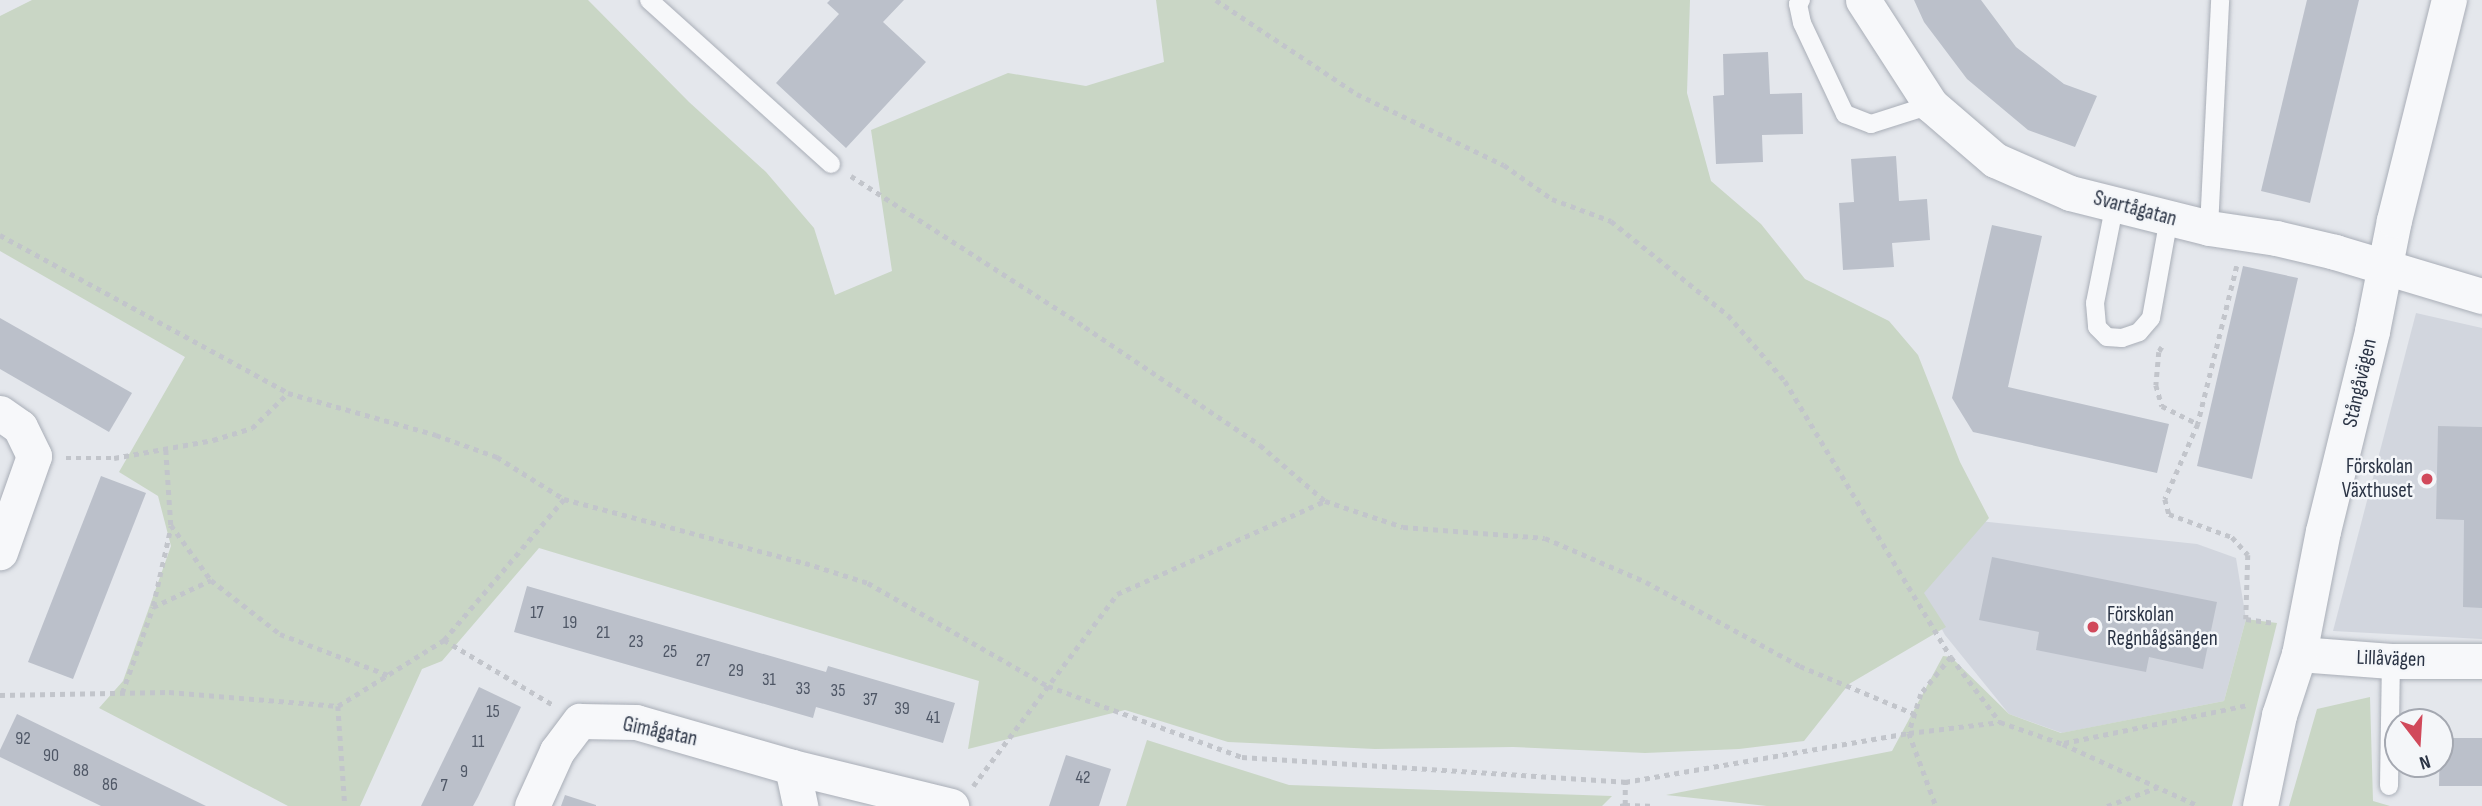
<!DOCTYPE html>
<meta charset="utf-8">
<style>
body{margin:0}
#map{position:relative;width:2482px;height:806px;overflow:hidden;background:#e4e7ec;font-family:"Sofia Sans Condensed",sans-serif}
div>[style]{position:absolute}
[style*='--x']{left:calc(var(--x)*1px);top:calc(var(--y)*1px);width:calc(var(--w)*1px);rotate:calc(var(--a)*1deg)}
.built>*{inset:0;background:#d2d6de}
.green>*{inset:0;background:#c9d6c5}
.building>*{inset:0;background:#bbc0ca}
.path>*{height:4.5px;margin-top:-2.25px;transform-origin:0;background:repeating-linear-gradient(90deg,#c2c5cb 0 5px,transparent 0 10px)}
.roads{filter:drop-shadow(0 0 2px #a9aeb7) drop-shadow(0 0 2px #a9aeb7)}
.service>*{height:18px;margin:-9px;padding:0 9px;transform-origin:9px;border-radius:9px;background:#f7f8fa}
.minor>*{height:35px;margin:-17.5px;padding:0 17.5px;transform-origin:17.5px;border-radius:17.5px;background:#f7f8fa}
.dots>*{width:19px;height:19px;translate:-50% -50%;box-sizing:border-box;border:4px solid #f4f6f9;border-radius:50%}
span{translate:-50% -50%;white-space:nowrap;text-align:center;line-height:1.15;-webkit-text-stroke:5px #f4f6f9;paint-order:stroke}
.number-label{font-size:18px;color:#4f5766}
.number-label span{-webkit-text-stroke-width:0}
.street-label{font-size:21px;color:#2b3445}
.poi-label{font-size:21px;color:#2b3445}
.right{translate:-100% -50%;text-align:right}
.left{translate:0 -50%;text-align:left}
.north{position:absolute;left:2384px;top:708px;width:70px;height:70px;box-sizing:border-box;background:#f4f6f9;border:2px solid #a4a8b1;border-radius:50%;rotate:163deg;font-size:19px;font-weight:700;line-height:28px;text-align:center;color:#2b3445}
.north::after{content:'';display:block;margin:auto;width:24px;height:32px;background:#d1495b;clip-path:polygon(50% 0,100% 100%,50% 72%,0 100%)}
</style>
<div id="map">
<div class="built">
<div style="clip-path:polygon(2416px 313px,2482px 328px,2482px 639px,2333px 631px)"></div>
<div style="clip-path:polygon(1960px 519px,2197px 544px,2236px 558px,2246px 619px,2224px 701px,2062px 733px,2009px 714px,1945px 635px,1914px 577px)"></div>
</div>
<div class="green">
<div style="clip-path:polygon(32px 0,588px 0,689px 102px,766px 172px,814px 228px,835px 295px,892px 271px,871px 130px,1008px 73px,1086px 86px,1164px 62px,1156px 0,1690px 0,1687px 93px,1711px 181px,1761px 224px,1805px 279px,1889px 321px,1918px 355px,1960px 462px,1989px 518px,1924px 593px,1946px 627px,1849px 684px,1804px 741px,1739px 749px,1645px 753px,1513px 747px,1375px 749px,1228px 742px,1125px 710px,968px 749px,979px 681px,539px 548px,442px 661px,422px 669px,360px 806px,288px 806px,99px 708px,123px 681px,171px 546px,158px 496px,119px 472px,185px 357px,0 251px,0 16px)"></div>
<div style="clip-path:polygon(2246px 619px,2277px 623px,2232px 806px,1767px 806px,1666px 795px,1892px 751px,1943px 656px,1951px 657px,2009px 714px,2061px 733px,2224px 701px)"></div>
<div style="clip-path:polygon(2370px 697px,2373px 801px,2390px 806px,2289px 806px,2317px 709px)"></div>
<div style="clip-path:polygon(1147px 740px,1289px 785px,1612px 796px,1602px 806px,1126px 806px)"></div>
</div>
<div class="building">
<div style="clip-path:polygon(830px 0,904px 0,883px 22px,926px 62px,846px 148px,776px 83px,839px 14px,827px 3px)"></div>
<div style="clip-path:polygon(1914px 0,1981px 0,2016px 47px,2064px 84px,2097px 96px,2075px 147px,2028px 130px,1967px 79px,1924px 22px)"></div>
<div style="clip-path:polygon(2307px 0,2359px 0,2310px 203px,2261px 191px)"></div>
<div style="clip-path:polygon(1768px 52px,1770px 94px,1802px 93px,1803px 134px,1762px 135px,1763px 162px,1716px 164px,1713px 96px,1724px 95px,1723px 54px)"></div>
<div style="clip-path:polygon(1896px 156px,1899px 201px,1927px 199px,1930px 240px,1892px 243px,1894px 267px,1843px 270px,1839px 203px,1854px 202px,1851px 159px)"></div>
<div style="clip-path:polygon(1992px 225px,2042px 236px,2008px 387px,2169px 424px,2157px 473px,1973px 432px,1952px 398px)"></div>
<div style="clip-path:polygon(2243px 266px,2298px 278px,2252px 479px,2197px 466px)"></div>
<div style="clip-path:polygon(0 318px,132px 393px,109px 432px,0 369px)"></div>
<div style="clip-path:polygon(2438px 426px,2482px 427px,2482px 608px,2463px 607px,2464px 520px,2436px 519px)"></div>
<div style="clip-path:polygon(101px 476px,146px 493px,73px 679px,28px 662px)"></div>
<div style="clip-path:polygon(1992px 557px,2217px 602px,2203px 669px,2149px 657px,2146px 672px,2036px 650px,2039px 632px,1979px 620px)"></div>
<div style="clip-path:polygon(527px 586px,826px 672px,828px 666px,955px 703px,943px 743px,816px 707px,813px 718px,514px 632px)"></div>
<div style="clip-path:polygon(479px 687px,521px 707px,478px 797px,473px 806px,421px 806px)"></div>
<div style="clip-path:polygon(17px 714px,165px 786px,206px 806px,101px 806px,0 757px,0 750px)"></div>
<div style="clip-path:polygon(2440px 738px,2482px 738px,2482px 786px,2439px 786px)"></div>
<div style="clip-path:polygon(1066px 755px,1111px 769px,1099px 806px,1049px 806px)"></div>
<div style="clip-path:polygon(565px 795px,596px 805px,596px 806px,561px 806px)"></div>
</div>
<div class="path">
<div style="--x:1216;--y:0;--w:169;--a:33.7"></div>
<div style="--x:1357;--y:94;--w:163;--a:25.8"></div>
<div style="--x:1504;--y:165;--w:59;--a:35.3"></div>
<div style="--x:1552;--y:199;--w:63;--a:20.4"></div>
<div style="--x:1611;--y:221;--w:150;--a:38.8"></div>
<div style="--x:1728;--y:315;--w:87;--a:49.2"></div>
<div style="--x:1785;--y:381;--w:322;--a:59"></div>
<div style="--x:1951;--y:657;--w:48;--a:129"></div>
<div style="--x:1921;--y:694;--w:41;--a:107.1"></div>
<div style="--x:1909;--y:733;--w:78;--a:69.7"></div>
<div style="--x:851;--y:176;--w:278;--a:32.8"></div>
<div style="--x:1085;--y:327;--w:211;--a:34"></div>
<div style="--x:1260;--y:445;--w:86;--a:40.7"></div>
<div style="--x:1325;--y:501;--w:82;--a:18.4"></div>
<div style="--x:1403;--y:527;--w:142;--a:4.4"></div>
<div style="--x:1545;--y:538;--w:110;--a:23.5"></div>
<div style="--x:1646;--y:582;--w:175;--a:28.6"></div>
<div style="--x:1800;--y:666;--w:125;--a:22.7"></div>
<div style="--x:0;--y:235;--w:328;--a:28.7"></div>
<div style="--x:288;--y:393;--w:154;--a:15.8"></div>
<div style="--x:436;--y:435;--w:65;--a:19.8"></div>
<div style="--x:497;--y:457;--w:79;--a:32.1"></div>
<div style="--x:564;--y:499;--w:249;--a:14.9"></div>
<div style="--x:805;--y:563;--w:66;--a:17.6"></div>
<div style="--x:868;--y:583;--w:207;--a:29.8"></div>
<div style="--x:1048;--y:686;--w:207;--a:20.1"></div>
<div style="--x:1242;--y:757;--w:384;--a:3.7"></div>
<div style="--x:1625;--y:782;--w:288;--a:-9.8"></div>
<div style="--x:1909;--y:733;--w:92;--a:-6.9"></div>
<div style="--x:2000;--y:722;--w:67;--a:19.2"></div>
<div style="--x:2063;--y:744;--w:149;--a:24.5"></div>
<div style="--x:2237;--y:266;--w:163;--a:103.9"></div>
<div style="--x:2198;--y:424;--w:82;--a:113.7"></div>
<div style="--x:2165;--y:499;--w:16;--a:75"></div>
<div style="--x:2169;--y:514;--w:67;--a:20.1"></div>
<div style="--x:2232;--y:537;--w:24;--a:48"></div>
<div style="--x:2248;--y:555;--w:64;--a:91.8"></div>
<div style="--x:2246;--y:619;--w:27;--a:8"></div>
<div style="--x:2162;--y:347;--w:6;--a:121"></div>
<div style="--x:2159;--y:352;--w:33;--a:95"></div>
<div style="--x:2156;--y:385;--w:22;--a:74"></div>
<div style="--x:2162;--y:406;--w:40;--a:26.6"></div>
<div style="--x:166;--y:450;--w:75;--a:86.2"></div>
<div style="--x:171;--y:525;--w:68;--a:54"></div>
<div style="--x:211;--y:580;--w:88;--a:38"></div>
<div style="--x:280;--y:634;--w:116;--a:20.8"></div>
<div style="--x:66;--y:458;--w:48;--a:0"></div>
<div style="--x:114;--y:458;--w:101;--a:-10.3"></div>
<div style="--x:213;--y:440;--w:41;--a:-17.1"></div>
<div style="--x:252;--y:428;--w:50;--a:-44.2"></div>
<div style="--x:153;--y:606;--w:82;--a:-77.3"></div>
<div style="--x:444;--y:640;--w:126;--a:30.7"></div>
<div style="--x:1951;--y:657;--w:81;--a:53"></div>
<div style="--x:122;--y:693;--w:91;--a:-70.2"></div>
<div style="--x:153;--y:607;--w:64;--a:-25"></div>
<div style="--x:0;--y:695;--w:169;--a:-1"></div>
<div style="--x:169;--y:692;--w:170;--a:4.7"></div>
<div style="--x:338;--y:706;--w:125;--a:-31.9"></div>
<div style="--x:444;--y:640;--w:185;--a:-49.6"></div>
<div style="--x:338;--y:706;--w:100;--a:86"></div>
<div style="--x:2064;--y:743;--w:187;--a:-11.7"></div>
<div style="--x:973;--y:786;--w:240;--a:-53.1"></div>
<div style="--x:1117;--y:594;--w:228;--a:-24.1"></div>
<div style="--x:1625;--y:805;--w:25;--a:2"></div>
<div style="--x:1620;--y:806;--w:5;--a:-11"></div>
<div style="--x:1625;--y:805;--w:23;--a:-90"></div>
<div style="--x:2107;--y:806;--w:54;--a:-20.4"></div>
</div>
<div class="roads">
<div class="service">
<div style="--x:649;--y:0;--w:245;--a:42"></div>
<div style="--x:1801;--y:0;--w:5;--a:127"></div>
<div style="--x:1798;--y:4;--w:19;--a:78"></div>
<div style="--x:1802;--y:23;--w:101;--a:64.7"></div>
<div style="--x:1845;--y:114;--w:28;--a:21"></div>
<div style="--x:1871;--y:124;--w:63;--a:-17.6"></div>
<div style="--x:2115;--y:203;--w:102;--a:101.3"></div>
<div style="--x:2095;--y:303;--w:24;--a:85"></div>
<div style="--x:2097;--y:327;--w:14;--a:45"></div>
<div style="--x:2107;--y:337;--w:15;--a:4"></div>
<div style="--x:2122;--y:338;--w:18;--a:-19"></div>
<div style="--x:2139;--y:332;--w:18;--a:-49"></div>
<div style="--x:2151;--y:318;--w:102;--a:-79.8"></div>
<div style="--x:2209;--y:228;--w:228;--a:-87.2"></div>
<div style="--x:2389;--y:786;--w:125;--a:-89.1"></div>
</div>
<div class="minor">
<div style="--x:1863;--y:0;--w:125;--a:57.1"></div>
<div style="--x:1931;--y:105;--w:84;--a:40.7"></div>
<div style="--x:1995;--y:160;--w:82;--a:23.7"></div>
<div style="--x:2070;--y:193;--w:143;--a:14.1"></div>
<div style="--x:2209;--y:228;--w:68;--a:8.5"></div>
<div style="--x:2276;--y:238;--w:61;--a:13.3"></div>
<div style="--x:2335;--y:252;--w:153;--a:16.7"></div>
<div style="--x:0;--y:413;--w:24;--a:35"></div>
<div style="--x:20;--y:427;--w:32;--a:64"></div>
<div style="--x:34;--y:456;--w:102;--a:109.5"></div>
<div style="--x:2299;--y:654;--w:92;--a:4.4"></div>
<div style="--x:2391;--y:661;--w:91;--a:0"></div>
<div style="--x:792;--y:767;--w:40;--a:78"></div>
<div style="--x:532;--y:806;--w:60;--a:-65.6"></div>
<div style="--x:557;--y:751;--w:38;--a:-53"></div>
<div style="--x:580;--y:721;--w:56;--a:1"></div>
<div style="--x:636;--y:722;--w:162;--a:16.1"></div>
<div style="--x:792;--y:767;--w:164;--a:13.8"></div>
<div style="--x:2260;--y:806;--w:93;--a:-78.2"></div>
<div style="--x:2279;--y:715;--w:64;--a:-71.8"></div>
<div style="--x:2299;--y:654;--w:125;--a:-79"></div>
<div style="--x:2323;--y:531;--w:206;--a:-76.2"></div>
<div style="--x:2372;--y:331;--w:113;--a:-78.8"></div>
<div style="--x:2394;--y:220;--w:227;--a:-76"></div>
</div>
</div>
<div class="dots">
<div style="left:2427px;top:479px;background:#d1495b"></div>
<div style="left:2093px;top:627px;background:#d1495b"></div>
</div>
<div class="number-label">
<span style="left:537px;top:613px">17</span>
<span style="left:570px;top:623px">19</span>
<span style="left:603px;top:633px">21</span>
<span style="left:636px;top:642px">23</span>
<span style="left:670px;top:652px">25</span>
<span style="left:703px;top:661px">27</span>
<span style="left:736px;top:671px">29</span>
<span style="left:769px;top:680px">31</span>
<span style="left:803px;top:689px">33</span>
<span style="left:838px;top:691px">35</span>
<span style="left:870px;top:700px">37</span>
<span style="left:902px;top:709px">39</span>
<span style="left:493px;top:712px">15</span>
<span style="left:933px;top:718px">41</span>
<span style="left:23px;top:739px">92</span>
<span style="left:478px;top:742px">11</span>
<span style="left:51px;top:756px">90</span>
<span style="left:81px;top:771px">88</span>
<span style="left:464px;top:772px">9</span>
<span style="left:1083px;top:778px">42</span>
<span style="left:110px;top:785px">86</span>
<span style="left:444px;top:786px">7</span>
</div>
<div class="street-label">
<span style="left:2135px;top:209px;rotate:15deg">Svartågatan</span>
<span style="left:2360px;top:383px;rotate:-77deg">Stångåvägen</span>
<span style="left:2391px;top:659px;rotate:2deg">Lillåvägen</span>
<span style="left:660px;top:732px;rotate:12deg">Gimågatan</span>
</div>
<div class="poi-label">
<span class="right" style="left:2413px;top:479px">Förskolan<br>Växthuset</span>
<span class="left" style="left:2107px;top:627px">Förskolan<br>Regnbågsängen</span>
</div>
<div class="north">N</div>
</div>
